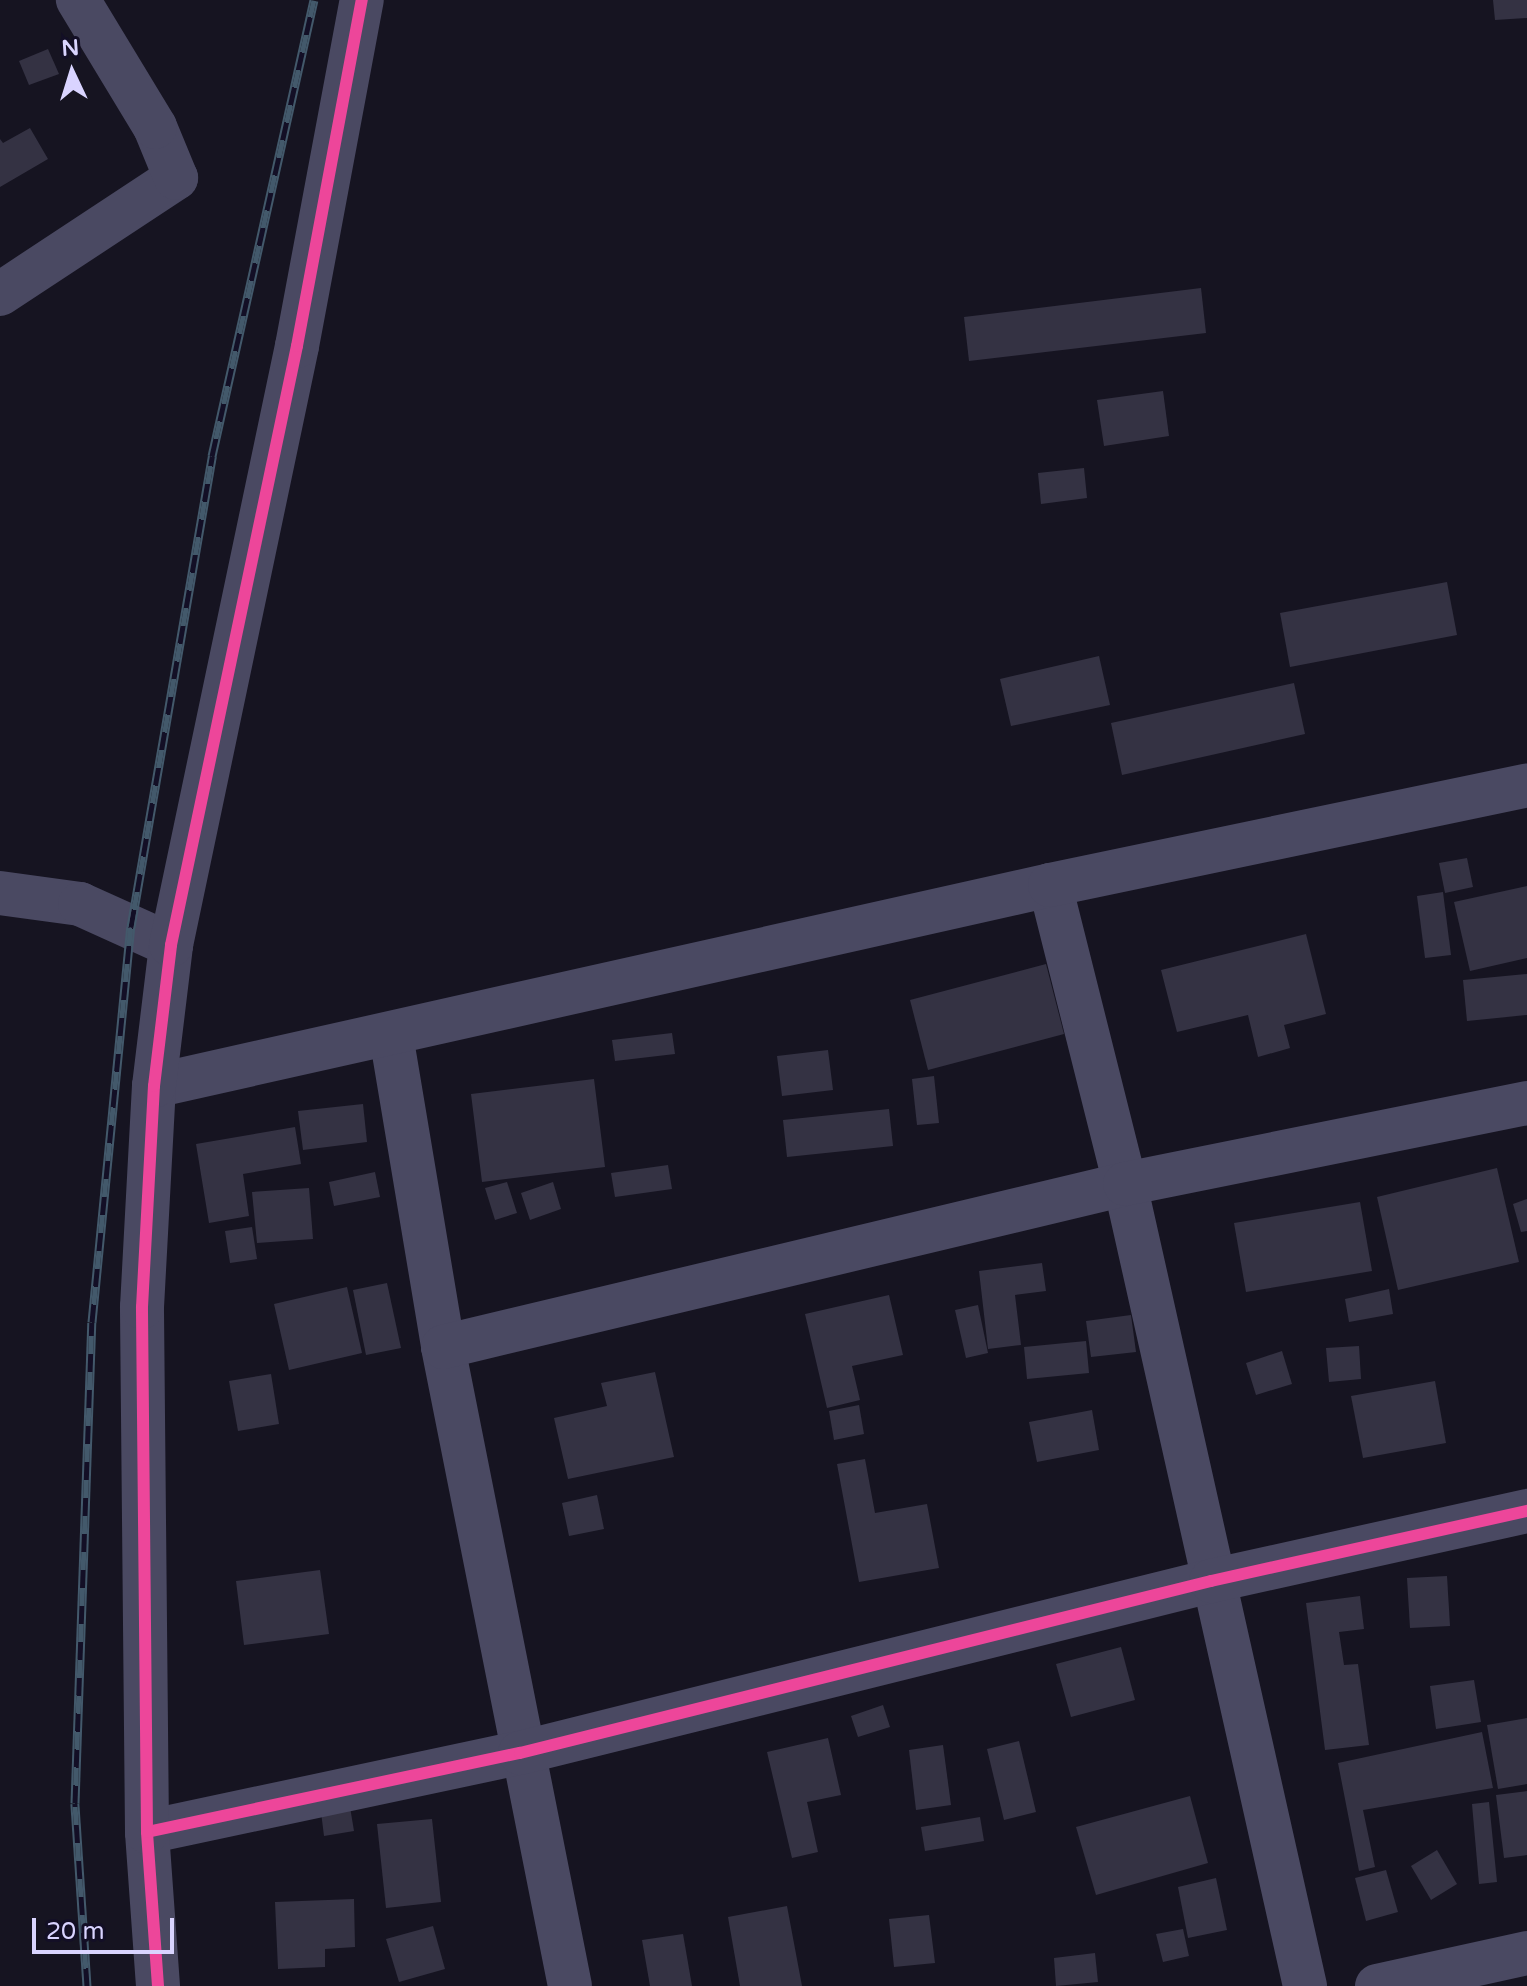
<!DOCTYPE html>
<style>
body{margin:0}
#map{position:relative;width:1527px;height:1986px;overflow:hidden;background:#161421;font-family:"Varela Round",sans-serif}
div>[style]{position:absolute}
[style*='--x']{left:calc(var(--x)*1px);top:calc(var(--y)*1px);width:calc(var(--w)*1px);rotate:calc(var(--a)*1deg)}
.building>*{inset:0;background:#343243}
.minor>*{height:44px;margin:-22px;padding:0 22px;transform-origin:22px;border-radius:22px;background:#4a4962}
.rail>*{height:9px;margin-top:-4.5px;transform-origin:0;background:repeating-linear-gradient(90deg,#130f26 0 18px,#43596b 0 36px);box-sizing:border-box;border-block:2px solid #43596b}
.cycleway>*{height:12px;margin:-6px;padding:0 6px;transform-origin:6px;border-radius:6px;background:#ed469a}
span{translate:-50% -50%;white-space:nowrap;text-align:center;line-height:1.15;-webkit-text-stroke:6px #130f26;paint-order:stroke}
.north{position:absolute;left:32px;top:32px;width:80px;height:80px;-webkit-text-stroke:6px #130f26;paint-order:stroke;rotate:356deg;font-size:22px;font-weight:700;line-height:32px;text-align:center;color:#d9d4ff}
.north::after{content:'';display:block;margin:auto;width:28px;height:36px;background:#d9d4ff;clip-path:polygon(50% 0,100% 100%,50% 72%,0 100%)}
.scale{position:absolute;left:32px;top:1918px;width:142px;height:36px;box-sizing:border-box;border:4px solid #d9d4ff;border-top:0;padding-left:10px;font-size:24px;line-height:28px;white-space:nowrap;color:#d9d4ff;-webkit-text-stroke:6px #130f26;paint-order:stroke}
</style>
<div id="map">
<div class="building">
<div style="clip-path:polygon(1493px 0,1527px 0,1527px 18px,1495px 20px)"></div>
<div style="clip-path:polygon(48px 49px,59px 74px,29px 85px,19px 61px)"></div>
<div style="clip-path:polygon(30px 128px,48px 159px,0 187px,0 139px,3px 143px)"></div>
<div style="clip-path:polygon(1201px 288px,1206px 333px,969px 361px,964px 317px)"></div>
<div style="clip-path:polygon(1163px 391px,1169px 436px,1104px 446px,1097px 400px)"></div>
<div style="clip-path:polygon(1084px 468px,1087px 498px,1041px 504px,1038px 473px)"></div>
<div style="clip-path:polygon(1447px 582px,1457px 635px,1290px 667px,1280px 613px)"></div>
<div style="clip-path:polygon(1099px 656px,1110px 705px,1011px 726px,1000px 679px)"></div>
<div style="clip-path:polygon(1294px 683px,1305px 734px,1122px 775px,1111px 723px)"></div>
<div style="clip-path:polygon(1467px 858px,1473px 887px,1445px 893px,1439px 863px)"></div>
<div style="clip-path:polygon(1527px 886px,1527px 958px,1470px 971px,1454px 902px)"></div>
<div style="clip-path:polygon(1443px 892px,1451px 955px,1425px 958px,1417px 896px)"></div>
<div style="clip-path:polygon(1306px 934px,1326px 1014px,1284px 1025px,1290px 1048px,1258px 1057px,1248px 1015px,1177px 1032px,1161px 970px)"></div>
<div style="clip-path:polygon(1046px 964px,1064px 1034px,928px 1070px,910px 1000px)"></div>
<div style="clip-path:polygon(1527px 974px,1527px 1015px,1467px 1021px,1463px 980px)"></div>
<div style="clip-path:polygon(672px 1033px,675px 1054px,615px 1061px,612px 1040px)"></div>
<div style="clip-path:polygon(828px 1050px,833px 1090px,782px 1096px,777px 1056px)"></div>
<div style="clip-path:polygon(934px 1076px,939px 1123px,917px 1125px,912px 1079px)"></div>
<div style="clip-path:polygon(594px 1079px,605px 1167px,482px 1182px,471px 1094px)"></div>
<div style="clip-path:polygon(363px 1104px,367px 1142px,303px 1150px,298px 1111px)"></div>
<div style="clip-path:polygon(889px 1109px,893px 1146px,787px 1157px,783px 1120px)"></div>
<div style="clip-path:polygon(295px 1127px,301px 1164px,243px 1174px,249px 1216px,209px 1223px,196px 1144px)"></div>
<div style="clip-path:polygon(668px 1165px,672px 1189px,615px 1197px,611px 1173px)"></div>
<div style="clip-path:polygon(1497px 1168px,1519px 1262px,1398px 1290px,1377px 1197px)"></div>
<div style="clip-path:polygon(375px 1172px,380px 1197px,334px 1206px,329px 1182px)"></div>
<div style="clip-path:polygon(507px 1182px,517px 1213px,495px 1220px,485px 1188px)"></div>
<div style="clip-path:polygon(553px 1182px,561px 1209px,530px 1220px,521px 1193px)"></div>
<div style="clip-path:polygon(309px 1188px,313px 1239px,257px 1243px,252px 1192px)"></div>
<div style="clip-path:polygon(1527px 1199px,1527px 1231px,1521px 1232px,1513px 1204px)"></div>
<div style="clip-path:polygon(1360px 1202px,1372px 1271px,1246px 1292px,1234px 1223px)"></div>
<div style="clip-path:polygon(252px 1227px,257px 1259px,230px 1263px,225px 1231px)"></div>
<div style="clip-path:polygon(1042px 1263px,1046px 1291px,1015px 1295px,1021px 1345px,988px 1349px,979px 1271px)"></div>
<div style="clip-path:polygon(387px 1283px,401px 1348px,366px 1355px,353px 1290px)"></div>
<div style="clip-path:polygon(347px 1287px,362px 1353px,289px 1370px,274px 1304px)"></div>
<div style="clip-path:polygon(1389px 1289px,1393px 1314px,1349px 1322px,1345px 1299px)"></div>
<div style="clip-path:polygon(889px 1295px,903px 1355px,852px 1366px,860px 1400px,827px 1408px,805px 1314px)"></div>
<div style="clip-path:polygon(978px 1305px,988px 1353px,966px 1358px,955px 1310px)"></div>
<div style="clip-path:polygon(1131px 1315px,1136px 1352px,1091px 1357px,1086px 1321px)"></div>
<div style="clip-path:polygon(1086px 1341px,1089px 1373px,1027px 1379px,1024px 1347px)"></div>
<div style="clip-path:polygon(1359px 1346px,1361px 1379px,1329px 1382px,1326px 1348px)"></div>
<div style="clip-path:polygon(1282px 1351px,1292px 1384px,1256px 1395px,1246px 1363px)"></div>
<div style="clip-path:polygon(655px 1372px,674px 1457px,568px 1479px,554px 1418px,607px 1406px,601px 1383px)"></div>
<div style="clip-path:polygon(271px 1374px,279px 1424px,238px 1431px,229px 1381px)"></div>
<div style="clip-path:polygon(1435px 1381px,1446px 1443px,1363px 1458px,1351px 1396px)"></div>
<div style="clip-path:polygon(859px 1405px,864px 1434px,834px 1440px,829px 1411px)"></div>
<div style="clip-path:polygon(1092px 1410px,1099px 1450px,1037px 1462px,1029px 1422px)"></div>
<div style="clip-path:polygon(865px 1459px,875px 1513px,927px 1504px,939px 1568px,859px 1582px,837px 1464px)"></div>
<div style="clip-path:polygon(597px 1495px,604px 1529px,569px 1536px,562px 1503px)"></div>
<div style="clip-path:polygon(320px 1570px,329px 1634px,244px 1645px,236px 1581px)"></div>
<div style="clip-path:polygon(1447px 1576px,1450px 1626px,1410px 1628px,1407px 1578px)"></div>
<div style="clip-path:polygon(1360px 1596px,1364px 1629px,1339px 1632px,1344px 1665px,1358px 1664px,1369px 1745px,1325px 1750px,1306px 1603px)"></div>
<div style="clip-path:polygon(1121px 1647px,1135px 1700px,1071px 1717px,1056px 1664px)"></div>
<div style="clip-path:polygon(1474px 1680px,1481px 1722px,1436px 1729px,1430px 1686px)"></div>
<div style="clip-path:polygon(883px 1705px,890px 1727px,858px 1737px,851px 1716px)"></div>
<div style="clip-path:polygon(1527px 1718px,1527px 1784px,1498px 1789px,1487px 1725px)"></div>
<div style="clip-path:polygon(1482px 1732px,1493px 1788px,1363px 1810px,1375px 1867px,1359px 1871px,1338px 1763px)"></div>
<div style="clip-path:polygon(828px 1738px,841px 1795px,807px 1802px,818px 1852px,792px 1858px,767px 1752px)"></div>
<div style="clip-path:polygon(1019px 1741px,1036px 1812px,1004px 1820px,987px 1749px)"></div>
<div style="clip-path:polygon(943px 1745px,951px 1805px,916px 1810px,909px 1750px)"></div>
<div style="clip-path:polygon(1527px 1791px,1527px 1855px,1504px 1858px,1496px 1795px)"></div>
<div style="clip-path:polygon(1190px 1796px,1208px 1863px,1096px 1895px,1076px 1827px)"></div>
<div style="clip-path:polygon(1489px 1802px,1497px 1882px,1479px 1884px,1472px 1804px)"></div>
<div style="clip-path:polygon(350px 1807px,354px 1831px,324px 1836px,321px 1812px)"></div>
<div style="clip-path:polygon(980px 1817px,984px 1841px,925px 1851px,921px 1827px)"></div>
<div style="clip-path:polygon(432px 1819px,441px 1902px,386px 1908px,377px 1824px)"></div>
<div style="clip-path:polygon(1437px 1850px,1457px 1884px,1431px 1900px,1411px 1866px)"></div>
<div style="clip-path:polygon(1386px 1870px,1398px 1912px,1366px 1921px,1355px 1878px)"></div>
<div style="clip-path:polygon(1216px 1878px,1227px 1930px,1188px 1938px,1178px 1887px)"></div>
<div style="clip-path:polygon(354px 1899px,355px 1947px,325px 1949px,325px 1967px,278px 1969px,275px 1902px)"></div>
<div style="clip-path:polygon(787px 1906px,802px 1986px,740px 1986px,728px 1917px)"></div>
<div style="clip-path:polygon(929px 1915px,935px 1963px,894px 1967px,889px 1919px)"></div>
<div style="clip-path:polygon(433px 1926px,445px 1969px,399px 1982px,386px 1939px)"></div>
<div style="clip-path:polygon(1183px 1929px,1189px 1956px,1163px 1962px,1156px 1934px)"></div>
<div style="clip-path:polygon(683px 1934px,692px 1986px,650px 1986px,642px 1940px)"></div>
<div style="clip-path:polygon(1095px 1953px,1098px 1982px,1056px 1986px,1054px 1958px)"></div>
</div>
<div class="minor">
<div style="--x:0;--y:294;--w:211;--a:-33.4"></div>
<div style="--x:176;--y:178;--w:55;--a:-112.4"></div>
<div style="--x:155;--y:127;--w:149;--a:-121.2"></div>
<div style="--x:1050;--y:885;--w:308;--a:75.9"></div>
<div style="--x:1125;--y:1184;--w:822;--a:77.35"></div>
<div style="--x:0;--y:893;--w:81;--a:7.8"></div>
<div style="--x:80;--y:904;--w:100;--a:24.3"></div>
<div style="--x:391;--y:1035;--w:316;--a:80.5"></div>
<div style="--x:443;--y:1347;--w:651;--a:78.76"></div>
<div style="--x:154;--y:1086;--w:918;--a:-12.64"></div>
<div style="--x:1050;--y:885;--w:487;--a:-11.8"></div>
<div style="--x:443;--y:1347;--w:701;--a:-13.44"></div>
<div style="--x:1125;--y:1184;--w:410;--a:-11.4"></div>
<div style="--x:147;--y:1832;--w:381;--a:-12"></div>
<div style="--x:520;--y:1753;--w:712;--a:-13.98"></div>
<div style="--x:1211;--y:1581;--w:324;--a:-12.5"></div>
<div style="--x:158;--y:1986;--w:154;--a:-94.1"></div>
<div style="--x:147;--y:1832;--w:525;--a:-90.55"></div>
<div style="--x:142;--y:1307;--w:221;--a:-86.9"></div>
<div style="--x:154;--y:1086;--w:142;--a:-83.1"></div>
<div style="--x:171;--y:945;--w:612;--a:-78.12"></div>
<div style="--x:297;--y:346;--w:352;--a:-79.4"></div>
<div style="--x:1377;--y:1986;--w:154;--a:-12.4"></div>
</div>
<div class="rail">
<div style="--x:87;--y:1986;--w:183;--a:-93.8"></div>
<div style="--x:75;--y:1803;--w:481;--a:-88"></div>
<div style="--x:92;--y:1322;--w:397;--a:-84.4"></div>
<div style="--x:131;--y:927;--w:478;--a:-80.2"></div>
<div style="--x:212;--y:456;--w:467;--a:-77.4"></div>
</div>
<div class="cycleway">
<div style="--x:147;--y:1832;--w:381;--a:-12"></div>
<div style="--x:520;--y:1753;--w:712;--a:-13.98"></div>
<div style="--x:1211;--y:1581;--w:324;--a:-12.5"></div>
<div style="--x:158;--y:1986;--w:154;--a:-94.1"></div>
<div style="--x:147;--y:1832;--w:525;--a:-90.55"></div>
<div style="--x:142;--y:1307;--w:221;--a:-86.9"></div>
<div style="--x:154;--y:1086;--w:142;--a:-83.1"></div>
<div style="--x:171;--y:945;--w:612;--a:-78.12"></div>
<div style="--x:297;--y:346;--w:352;--a:-79.4"></div>
</div>
<div class="north">N</div>
<div class="scale">20 m</div>
</div>
